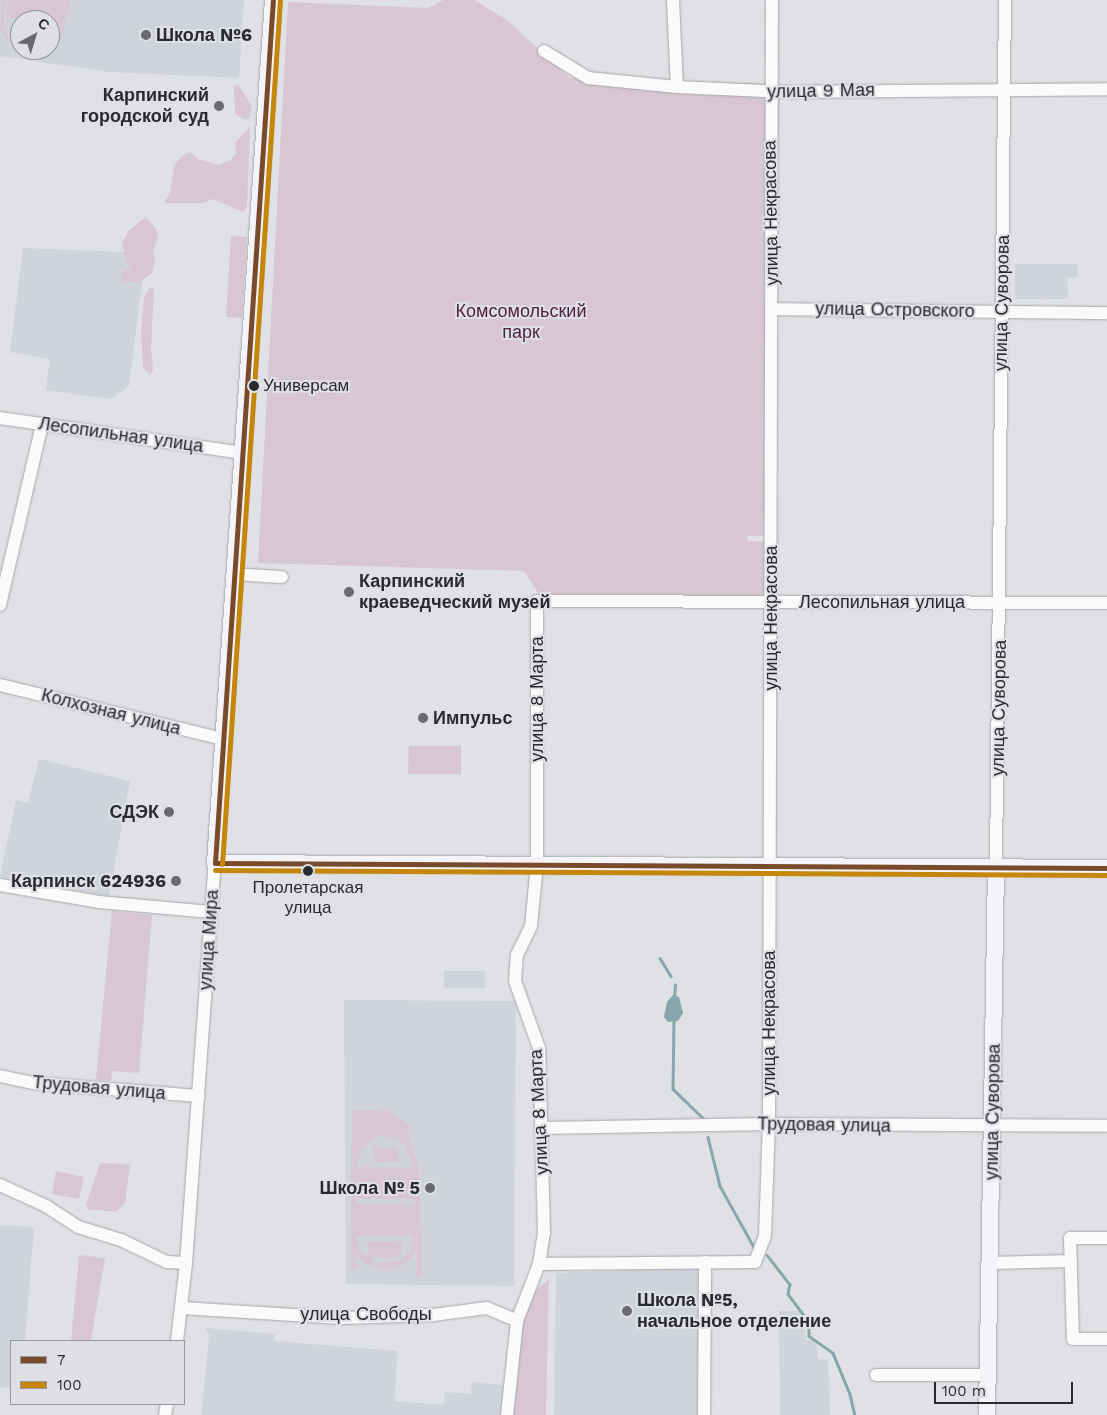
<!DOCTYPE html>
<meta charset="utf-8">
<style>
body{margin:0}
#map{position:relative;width:1107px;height:1415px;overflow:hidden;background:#e0e1e4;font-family:"Work Sans",sans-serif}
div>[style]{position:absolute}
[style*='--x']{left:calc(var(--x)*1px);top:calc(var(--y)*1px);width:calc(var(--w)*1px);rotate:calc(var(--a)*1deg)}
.built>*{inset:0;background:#d1d3db}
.green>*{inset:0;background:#d8c7d2}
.water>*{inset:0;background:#87a7ac}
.stream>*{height:2.5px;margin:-1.25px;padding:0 1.25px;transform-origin:1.25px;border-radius:1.25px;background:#87a7ac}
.roads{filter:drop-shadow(0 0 1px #a6a7a9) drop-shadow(0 0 1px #a6a7a9)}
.minor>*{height:12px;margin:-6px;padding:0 6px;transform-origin:6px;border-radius:6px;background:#fafafb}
.major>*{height:16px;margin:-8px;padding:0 8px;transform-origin:8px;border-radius:8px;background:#f4f3f7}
.bus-1>*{height:5px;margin:-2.5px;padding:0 2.5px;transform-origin:2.5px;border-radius:2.5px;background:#7a4b2a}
.bus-2>*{height:5px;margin:-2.5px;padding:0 2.5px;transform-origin:2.5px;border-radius:2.5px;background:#c4870b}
.dots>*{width:14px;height:14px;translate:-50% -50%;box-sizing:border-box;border:2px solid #dfe0e5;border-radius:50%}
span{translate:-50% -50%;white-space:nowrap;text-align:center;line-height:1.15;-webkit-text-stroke:4px #dfe0e5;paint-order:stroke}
.bus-label{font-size:17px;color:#292a2b}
.left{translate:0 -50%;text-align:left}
.poi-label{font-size:18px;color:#292a2b;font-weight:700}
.right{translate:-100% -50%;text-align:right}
.street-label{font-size:18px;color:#292a2b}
.park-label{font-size:18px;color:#502240}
.legend{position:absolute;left:10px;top:1340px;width:175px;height:65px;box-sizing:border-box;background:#dfe0e5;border:1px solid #96979b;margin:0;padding:6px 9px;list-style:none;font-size:15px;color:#292a2b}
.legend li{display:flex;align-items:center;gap:10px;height:25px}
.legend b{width:25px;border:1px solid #96979b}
.north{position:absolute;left:10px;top:10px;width:50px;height:50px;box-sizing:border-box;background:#dfe0e5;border:1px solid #96979b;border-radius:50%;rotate:39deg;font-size:14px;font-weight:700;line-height:20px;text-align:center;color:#292a2b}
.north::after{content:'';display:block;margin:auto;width:18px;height:22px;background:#696a6c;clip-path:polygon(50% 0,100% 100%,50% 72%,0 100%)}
.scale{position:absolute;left:934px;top:1382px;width:139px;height:22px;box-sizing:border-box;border:2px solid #292a2b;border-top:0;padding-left:6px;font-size:15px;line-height:18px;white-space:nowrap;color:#292a2b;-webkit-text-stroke:4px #dfe0e5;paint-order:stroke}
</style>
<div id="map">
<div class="built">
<div style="clip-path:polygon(evenodd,0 0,244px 0,239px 78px,109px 72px,0 56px,0 0,20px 20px,50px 20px,50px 50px,20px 50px,20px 20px)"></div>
<div style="clip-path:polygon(23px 248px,146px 253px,129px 386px,110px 399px,46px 390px,50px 359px,10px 352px)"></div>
<div style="clip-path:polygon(1015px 264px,1077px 264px,1078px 277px,1067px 278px,1068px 299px,1015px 299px)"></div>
<div style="clip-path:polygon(39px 759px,130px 781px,109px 896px,0 877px,16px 800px,28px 803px)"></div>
<div style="clip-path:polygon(444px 971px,485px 971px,485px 988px,444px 988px)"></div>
<div style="clip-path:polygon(344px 1000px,516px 1001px,514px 1286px,346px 1284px)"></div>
<div style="clip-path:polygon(0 1225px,34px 1227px,25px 1341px,11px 1341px,11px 1388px,0 1387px)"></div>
<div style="clip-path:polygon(698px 1268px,699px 1415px,554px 1415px,556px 1273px)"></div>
<div style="clip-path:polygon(779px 1311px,802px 1311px,806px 1340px,817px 1340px,818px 1359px,828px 1360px,830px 1415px,780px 1415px)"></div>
<div style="clip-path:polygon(206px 1328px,275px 1334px,274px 1341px,397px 1351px,395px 1401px,444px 1405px,445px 1392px,471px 1394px,472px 1382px,504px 1385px,501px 1415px,201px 1415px,209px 1336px)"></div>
</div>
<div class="green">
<div style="clip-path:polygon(2px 0,6px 0,3px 25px,7px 36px,20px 50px,31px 51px,50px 50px,50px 26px,53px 27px,51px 45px,61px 26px,50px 24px,50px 20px,6px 18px,8px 0,70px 0,61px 40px,52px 50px,40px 55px,15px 50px,0 30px)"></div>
<div style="clip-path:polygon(443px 0,475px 0,508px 21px,570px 78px,780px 84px,769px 536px,747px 536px,748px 541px,767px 542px,766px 601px,540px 596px,524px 571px,258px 563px,288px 2px,428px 8px)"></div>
<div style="clip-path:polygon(238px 85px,252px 106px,250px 117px,246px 120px,235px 114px,234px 86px)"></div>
<div style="clip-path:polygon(250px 126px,247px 208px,243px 212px,213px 199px,203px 203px,164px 203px,170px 193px,174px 166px,181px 157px,190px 152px,198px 159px,219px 165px,231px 160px,236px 152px,235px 143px)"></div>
<div style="clip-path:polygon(146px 217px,156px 229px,158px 238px,153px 250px,155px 259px,152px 273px,138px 283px,122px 281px,121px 274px,131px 266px,126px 261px,122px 243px,129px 230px)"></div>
<div style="clip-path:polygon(231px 236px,247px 237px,242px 318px,226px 317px)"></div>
<div style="clip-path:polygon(150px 287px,154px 289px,151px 348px,153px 370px,150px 375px,143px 367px,141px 332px,144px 297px)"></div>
<div style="clip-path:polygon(409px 746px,461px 746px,461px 774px,408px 774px)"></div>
<div style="clip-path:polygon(112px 911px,152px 915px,139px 1073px,112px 1071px,111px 1081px,96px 1080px)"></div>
<div style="clip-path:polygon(evenodd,352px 1110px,390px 1111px,408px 1124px,410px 1144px,419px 1165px,422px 1276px,415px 1276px,417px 1249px,406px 1264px,384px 1270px,365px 1264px,356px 1253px,356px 1270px,351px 1270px,352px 1110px,379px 1136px,396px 1138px,404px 1144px,415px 1168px,356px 1167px,364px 1146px,379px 1136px,352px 1110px,355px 1198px,414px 1199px,415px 1205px,356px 1204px,355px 1198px,352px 1110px,355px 1236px,414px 1236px,414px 1241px,409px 1252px,399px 1261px,380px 1264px,363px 1254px,355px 1236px)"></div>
<div style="clip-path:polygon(374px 1148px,398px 1148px,398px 1162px,375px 1162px)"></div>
<div style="clip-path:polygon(100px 1163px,130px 1164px,125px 1203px,116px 1212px,88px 1209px,86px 1204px)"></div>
<div style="clip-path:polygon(56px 1171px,84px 1177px,79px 1199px,52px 1194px)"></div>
<div style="clip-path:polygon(401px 1241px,401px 1257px,368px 1258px,368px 1242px)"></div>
<div style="clip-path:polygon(79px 1255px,105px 1258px,91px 1341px,71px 1341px)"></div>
<div style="clip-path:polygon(549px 1279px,546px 1415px,514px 1415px,522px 1325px,532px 1294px)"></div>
</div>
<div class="water">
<div style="clip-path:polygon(673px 995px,679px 997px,683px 1013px,678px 1021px,668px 1022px,664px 1017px,667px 1002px)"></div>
</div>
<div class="stream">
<div style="--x:660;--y:958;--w:21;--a:59"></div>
<div style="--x:674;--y:997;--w:12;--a:-85"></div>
<div style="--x:674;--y:1020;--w:69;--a:90.8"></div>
<div style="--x:673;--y:1089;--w:46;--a:44.1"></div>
<div style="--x:708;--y:1137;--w:50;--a:76.2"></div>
<div style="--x:720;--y:1186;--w:72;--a:60.9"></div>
<div style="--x:767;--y:1255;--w:37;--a:52"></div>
<div style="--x:790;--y:1284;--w:10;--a:101"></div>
<div style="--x:788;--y:1294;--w:35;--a:53"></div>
<div style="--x:809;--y:1322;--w:14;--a:90"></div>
<div style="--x:809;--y:1336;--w:29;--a:35"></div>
<div style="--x:833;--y:1353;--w:44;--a:67.5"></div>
<div style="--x:850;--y:1394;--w:22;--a:77"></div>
</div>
<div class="roads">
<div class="minor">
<div style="--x:673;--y:0;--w:87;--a:87.4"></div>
<div style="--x:544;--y:51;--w:52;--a:31.5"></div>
<div style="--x:588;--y:78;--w:89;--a:5.8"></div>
<div style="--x:677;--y:87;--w:109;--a:2.6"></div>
<div style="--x:786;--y:92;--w:321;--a:-0.5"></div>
<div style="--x:772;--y:309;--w:335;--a:0.7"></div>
<div style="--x:0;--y:418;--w:245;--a:8.2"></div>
<div style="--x:234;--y:574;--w:48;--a:3.6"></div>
<div style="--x:0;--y:605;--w:186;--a:-76.9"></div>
<div style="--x:0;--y:685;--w:229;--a:13.6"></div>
<div style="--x:996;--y:868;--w:868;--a:-89.41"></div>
<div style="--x:0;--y:885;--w:100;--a:9.7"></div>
<div style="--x:99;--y:902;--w:112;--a:5.1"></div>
<div style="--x:0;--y:1076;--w:34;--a:12"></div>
<div style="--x:33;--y:1083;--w:166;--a:4.5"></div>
<div style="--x:541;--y:1128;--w:228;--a:-1"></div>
<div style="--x:769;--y:1124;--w:338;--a:0.3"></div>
<div style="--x:0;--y:1185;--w:51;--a:24.5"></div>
<div style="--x:46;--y:1206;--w:38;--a:33"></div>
<div style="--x:78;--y:1227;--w:45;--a:16.8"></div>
<div style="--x:121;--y:1240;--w:51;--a:25.6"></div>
<div style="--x:167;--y:1262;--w:19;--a:3"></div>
<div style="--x:1107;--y:1238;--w:37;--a:180"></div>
<div style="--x:1070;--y:1238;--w:101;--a:88.3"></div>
<div style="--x:1073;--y:1339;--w:34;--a:0"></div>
<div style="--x:990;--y:1263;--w:81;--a:-1.4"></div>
<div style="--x:539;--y:1264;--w:216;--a:-0.5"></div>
<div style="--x:755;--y:1262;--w:28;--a:-69"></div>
<div style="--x:765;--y:1236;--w:112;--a:-88"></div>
<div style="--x:769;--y:1124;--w:1124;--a:-89.85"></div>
<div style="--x:182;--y:1308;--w:159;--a:3.6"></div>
<div style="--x:341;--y:1318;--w:92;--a:-1.9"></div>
<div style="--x:433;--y:1315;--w:54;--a:-7.4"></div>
<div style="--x:487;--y:1308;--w:33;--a:23"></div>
<div style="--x:177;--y:1341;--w:79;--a:-83.4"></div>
<div style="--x:186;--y:1263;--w:401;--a:-85.9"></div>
<div style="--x:876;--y:1375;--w:110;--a:0"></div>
<div style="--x:165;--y:1415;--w:11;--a:-80"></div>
<div style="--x:507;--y:1415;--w:95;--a:-83.9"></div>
<div style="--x:517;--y:1321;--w:61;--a:-68.9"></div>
<div style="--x:539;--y:1264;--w:31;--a:-81"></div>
<div style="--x:544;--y:1233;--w:185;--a:-91.5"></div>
<div style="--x:539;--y:1048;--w:71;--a:-109.7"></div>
<div style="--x:515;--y:981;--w:26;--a:-86"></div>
<div style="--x:517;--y:955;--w:32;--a:-64"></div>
<div style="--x:531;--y:926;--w:61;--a:-84.4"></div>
<div style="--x:537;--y:865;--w:264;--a:-90"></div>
<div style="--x:537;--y:601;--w:570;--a:0.2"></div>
<div style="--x:704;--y:1415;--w:153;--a:-89.6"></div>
</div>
<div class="major">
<div style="--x:273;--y:0;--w:865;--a:93.84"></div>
<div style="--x:215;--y:863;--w:892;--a:0.32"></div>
<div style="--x:987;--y:1415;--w:547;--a:-89.06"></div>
</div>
</div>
<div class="bus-1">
<div style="--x:215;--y:863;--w:892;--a:0.32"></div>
<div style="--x:215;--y:863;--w:865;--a:-86.16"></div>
</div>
<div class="bus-2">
<div style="--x:222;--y:864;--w:865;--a:-86.16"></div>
<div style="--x:215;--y:870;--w:892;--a:0.32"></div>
</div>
<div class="dots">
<div style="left:146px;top:35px;background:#696a6c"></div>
<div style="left:219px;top:106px;background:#696a6c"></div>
<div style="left:254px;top:386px;background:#292a2b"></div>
<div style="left:349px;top:592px;background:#696a6c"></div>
<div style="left:423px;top:718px;background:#696a6c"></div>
<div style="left:169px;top:812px;background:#696a6c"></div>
<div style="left:308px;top:871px;background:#292a2b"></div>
<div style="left:176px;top:881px;background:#696a6c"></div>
<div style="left:430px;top:1188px;background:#696a6c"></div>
<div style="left:627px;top:1311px;background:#696a6c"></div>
</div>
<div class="bus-label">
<span class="left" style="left:263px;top:386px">Универсам</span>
<span style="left:308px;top:898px">Пролетарская<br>улица</span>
</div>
<div class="poi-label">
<span class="left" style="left:156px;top:35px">Школа №6</span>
<span class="right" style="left:209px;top:106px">Карпинский<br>городской суд</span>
<span class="left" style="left:359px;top:592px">Карпинский<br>краеведческий музей</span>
<span class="left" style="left:433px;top:718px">Импульс</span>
<span class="right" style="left:159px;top:812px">СДЭК</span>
<span class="right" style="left:166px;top:881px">Карпинск 624936</span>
<span class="right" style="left:420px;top:1188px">Школа № 5</span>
<span class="left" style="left:637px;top:1311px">Школа №5,<br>начальное отделение</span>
</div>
<div class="street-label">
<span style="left:821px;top:91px;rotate:-1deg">улица 9 Мая</span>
<span style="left:771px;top:213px;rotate:-91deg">улица Некрасова</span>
<span style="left:1002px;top:303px;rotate:-89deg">улица Суворова</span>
<span style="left:895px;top:310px;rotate:1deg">улица Островского</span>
<span style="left:121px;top:435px;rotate:8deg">Лесопильная улица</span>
<span style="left:882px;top:602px">Лесопильная улица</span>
<span style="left:771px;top:618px;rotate:-90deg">улица Некрасова</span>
<span style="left:537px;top:699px;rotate:-90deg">улица 8 Марта</span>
<span style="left:999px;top:708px;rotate:-89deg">улица Суворова</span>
<span style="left:111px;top:712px;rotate:14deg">Колхозная улица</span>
<span style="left:209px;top:940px;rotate:-86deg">улица Мира</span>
<span style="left:769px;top:1023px;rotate:-90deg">улица Некрасова</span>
<span style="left:99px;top:1088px;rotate:5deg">Трудовая улица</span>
<span style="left:539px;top:1112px;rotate:-93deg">улица 8 Марта</span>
<span style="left:993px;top:1112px;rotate:-89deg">улица Суворова</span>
<span style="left:824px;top:1125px;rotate:1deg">Трудовая улица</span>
<span style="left:366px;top:1314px">улица Свободы</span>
</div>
<div class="park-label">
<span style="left:521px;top:322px">Комсомольский<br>парк</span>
</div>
<ul class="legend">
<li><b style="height:6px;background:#7a4b2a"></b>7</li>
<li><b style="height:6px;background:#c4870b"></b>100</li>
</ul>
<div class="north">С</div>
<div class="scale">100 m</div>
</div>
